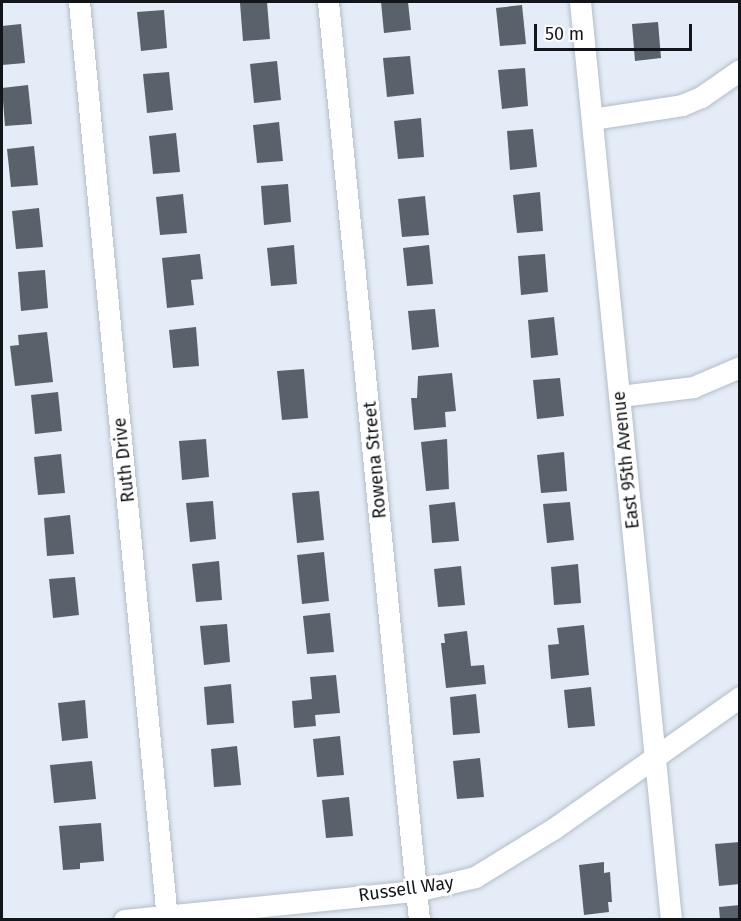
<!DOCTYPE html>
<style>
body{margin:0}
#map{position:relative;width:741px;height:921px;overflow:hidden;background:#e3ecf7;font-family:"Fira Sans",sans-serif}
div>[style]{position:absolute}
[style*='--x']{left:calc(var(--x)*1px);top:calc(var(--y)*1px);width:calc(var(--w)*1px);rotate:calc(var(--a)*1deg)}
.building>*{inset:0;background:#59616a}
.roads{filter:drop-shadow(0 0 2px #b4bdc7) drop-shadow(0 0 2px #b4bdc7)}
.street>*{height:21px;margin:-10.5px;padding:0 10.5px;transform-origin:10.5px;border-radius:10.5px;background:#fff}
span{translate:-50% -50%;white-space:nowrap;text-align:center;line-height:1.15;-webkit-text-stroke:6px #fff;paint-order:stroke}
.street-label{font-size:18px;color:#121519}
.frame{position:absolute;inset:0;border:3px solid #121519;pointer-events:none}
.scale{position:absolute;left:534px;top:24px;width:158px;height:27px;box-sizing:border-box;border:3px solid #121519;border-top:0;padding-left:8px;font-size:18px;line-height:21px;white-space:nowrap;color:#121519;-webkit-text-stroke:4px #fff;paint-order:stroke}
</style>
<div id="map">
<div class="building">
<div style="clip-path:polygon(267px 2px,270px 39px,243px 41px,240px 3px)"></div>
<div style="clip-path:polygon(381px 2px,408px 2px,411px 30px,384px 33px)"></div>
<div style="clip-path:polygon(522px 5px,526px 44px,500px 46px,496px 8px)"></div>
<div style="clip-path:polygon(164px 10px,167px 48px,141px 51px,137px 12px)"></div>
<div style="clip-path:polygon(658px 22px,661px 58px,635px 61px,632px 24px)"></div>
<div style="clip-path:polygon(21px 24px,25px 63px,2px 65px,2px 26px)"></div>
<div style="clip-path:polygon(410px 56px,414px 94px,387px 97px,383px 58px)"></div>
<div style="clip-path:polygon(277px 61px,281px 100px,254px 103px,250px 64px)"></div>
<div style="clip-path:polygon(525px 68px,528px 106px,502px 109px,498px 70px)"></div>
<div style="clip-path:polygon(169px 72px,173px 110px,147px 113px,143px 74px)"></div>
<div style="clip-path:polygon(28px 85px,32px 124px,5px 126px,2px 88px)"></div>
<div style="clip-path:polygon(421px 118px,424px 157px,398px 159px,394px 121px)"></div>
<div style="clip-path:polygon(279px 122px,283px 161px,257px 163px,253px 125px)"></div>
<div style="clip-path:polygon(533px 129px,537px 167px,510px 170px,507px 131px)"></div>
<div style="clip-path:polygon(176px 133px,180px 172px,153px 174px,149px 136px)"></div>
<div style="clip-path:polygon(34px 146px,38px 185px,11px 187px,7px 149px)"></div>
<div style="clip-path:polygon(288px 184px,291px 222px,264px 225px,261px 186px)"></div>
<div style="clip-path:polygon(540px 192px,543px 231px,517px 233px,513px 195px)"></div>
<div style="clip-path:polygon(183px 194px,187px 233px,160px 235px,156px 197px)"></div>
<div style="clip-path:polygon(425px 196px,429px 235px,402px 237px,398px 199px)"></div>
<div style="clip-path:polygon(39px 208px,43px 247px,16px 249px,12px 211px)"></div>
<div style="clip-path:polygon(294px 245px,297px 284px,271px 286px,267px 248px)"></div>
<div style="clip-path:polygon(429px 245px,433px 284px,407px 286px,403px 248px)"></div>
<div style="clip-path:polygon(200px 254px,203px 279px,191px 280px,194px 305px,167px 308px,162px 258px)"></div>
<div style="clip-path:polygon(545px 254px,548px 292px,521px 295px,518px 256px)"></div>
<div style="clip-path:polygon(45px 270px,48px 308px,21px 311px,18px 272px)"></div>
<div style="clip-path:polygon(435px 309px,439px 347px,412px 350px,408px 311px)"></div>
<div style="clip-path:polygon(554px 317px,558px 355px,531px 358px,528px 320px)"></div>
<div style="clip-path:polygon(196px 327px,199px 366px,173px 368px,169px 330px)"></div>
<div style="clip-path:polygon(47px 332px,53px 382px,15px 386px,10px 346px,19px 345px,18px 335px)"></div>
<div style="clip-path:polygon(304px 369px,308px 418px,282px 420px,277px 371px)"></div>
<div style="clip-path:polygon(452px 373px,456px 411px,445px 412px,446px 427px,414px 430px,411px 398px,417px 398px,418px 376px)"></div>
<div style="clip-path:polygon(560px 378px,564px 416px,537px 419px,533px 380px)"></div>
<div style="clip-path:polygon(58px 392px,62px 431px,35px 434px,31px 395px)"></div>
<div style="clip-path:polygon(206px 439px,209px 477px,182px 480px,179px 441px)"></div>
<div style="clip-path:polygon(447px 439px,449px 489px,426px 491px,421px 442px)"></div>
<div style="clip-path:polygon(564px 452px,567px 491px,541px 493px,537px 455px)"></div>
<div style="clip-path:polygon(61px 454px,65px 493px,38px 495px,34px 457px)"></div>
<div style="clip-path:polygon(319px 491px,324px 540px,297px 543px,292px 493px)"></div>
<div style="clip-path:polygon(213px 501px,216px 539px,190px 542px,186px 503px)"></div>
<div style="clip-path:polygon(455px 502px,459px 541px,432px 543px,429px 505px)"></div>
<div style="clip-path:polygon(570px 502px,574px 540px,547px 543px,543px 504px)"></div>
<div style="clip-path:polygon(70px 515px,74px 554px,47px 556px,44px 518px)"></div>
<div style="clip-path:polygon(324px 552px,329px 601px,302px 604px,297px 555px)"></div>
<div style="clip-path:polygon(219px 561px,222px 600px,196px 602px,192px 564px)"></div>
<div style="clip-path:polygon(578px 564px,581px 603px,554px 605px,551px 567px)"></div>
<div style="clip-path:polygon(461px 566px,465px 605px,438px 607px,434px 569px)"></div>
<div style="clip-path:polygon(75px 577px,79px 615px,53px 618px,49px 579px)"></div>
<div style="clip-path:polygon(330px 613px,334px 652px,307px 654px,303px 616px)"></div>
<div style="clip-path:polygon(227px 624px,230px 662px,204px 665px,200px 626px)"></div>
<div style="clip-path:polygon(584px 625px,589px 675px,551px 679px,548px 645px,559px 644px,557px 628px)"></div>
<div style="clip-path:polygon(467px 631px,471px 666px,484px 665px,486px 684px,446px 688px,441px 643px,445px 643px,444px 634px)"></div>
<div style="clip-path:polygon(336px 675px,340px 713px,315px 715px,316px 726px,294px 728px,292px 701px,312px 699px,310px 677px)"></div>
<div style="clip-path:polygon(231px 684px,234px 723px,207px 725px,204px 687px)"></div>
<div style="clip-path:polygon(591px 687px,595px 726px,568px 728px,564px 690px)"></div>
<div style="clip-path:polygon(476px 694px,480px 733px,453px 735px,450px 697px)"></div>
<div style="clip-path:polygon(85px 700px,88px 738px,62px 741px,58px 703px)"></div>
<div style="clip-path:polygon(340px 736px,344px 775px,317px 777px,313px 739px)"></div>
<div style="clip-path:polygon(237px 746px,241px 785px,214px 787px,211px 749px)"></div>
<div style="clip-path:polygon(480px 758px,484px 797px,457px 799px,453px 761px)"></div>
<div style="clip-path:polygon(92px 761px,96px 799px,54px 803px,50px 765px)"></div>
<div style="clip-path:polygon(349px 797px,353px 836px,326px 838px,322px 800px)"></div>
<div style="clip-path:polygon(101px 823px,104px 861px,80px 863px,80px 869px,63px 870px,59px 826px)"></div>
<div style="clip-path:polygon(740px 842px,740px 884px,719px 886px,715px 844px)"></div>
<div style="clip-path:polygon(604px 862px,604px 873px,610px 872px,612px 902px,608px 902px,609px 912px,584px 915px,579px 865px)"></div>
<div style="clip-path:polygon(740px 905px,740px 920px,720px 920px,719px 907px)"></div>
</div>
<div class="roads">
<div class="street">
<div style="--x:79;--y:2;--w:922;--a:84.52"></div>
<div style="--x:328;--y:2;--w:922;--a:84.34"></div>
<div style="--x:580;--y:2;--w:922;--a:84.34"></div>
<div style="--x:592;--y:119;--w:91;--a:-8.8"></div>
<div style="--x:682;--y:105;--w:21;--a:-23"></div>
<div style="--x:701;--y:97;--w:47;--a:-34.7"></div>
<div style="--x:620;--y:396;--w:74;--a:-7"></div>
<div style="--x:693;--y:387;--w:51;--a:-23.1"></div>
<div style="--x:124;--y:920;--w:293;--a:-5.7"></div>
<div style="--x:416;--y:891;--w:61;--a:-13.3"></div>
<div style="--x:475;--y:877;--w:92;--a:-31.6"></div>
<div style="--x:553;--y:829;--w:229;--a:-35.2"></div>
</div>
</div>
<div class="street-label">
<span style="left:124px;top:460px;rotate:-96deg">Ruth Drive</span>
<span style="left:375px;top:460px;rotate:-95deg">Rowena Street</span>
<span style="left:626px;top:460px;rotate:-96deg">East 95th Avenue</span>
<span style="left:406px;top:889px;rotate:-8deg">Russell Way</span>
</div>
<div class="frame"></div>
<div class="scale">50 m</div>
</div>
